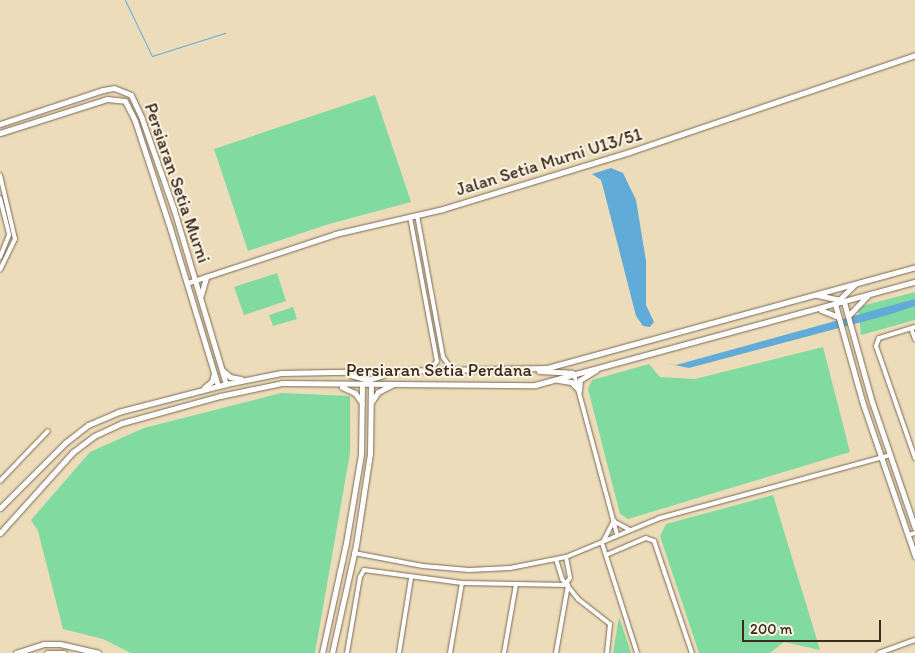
<!DOCTYPE html>
<style>
body{margin:0}
#map{position:relative;width:915px;height:653px;overflow:hidden;background:#eddcb9;font-family:Itim,sans-serif}
div>[style]{position:absolute}
[style*='--x']{left:calc(var(--x)*1px);top:calc(var(--y)*1px);width:calc(var(--w)*1px);rotate:calc(var(--a)*1deg)}
.green>*{inset:0;background:#81dba0}
.water>*{inset:0;background:#61abd9}
.stream>*{height:1px;margin:-0.5px;padding:0 0.5px;transform-origin:0.5px;border-radius:0.5px;background:#61abd9}
.roads{filter:drop-shadow(0 0 1px #796854) drop-shadow(0 0 1px #796854)}
.street>*{height:4px;margin:-2px;padding:0 2px;transform-origin:2px;border-radius:2px;background:#fff}
.secondary>*{height:5px;margin:-2.5px;padding:0 2.5px;transform-origin:2.5px;border-radius:2.5px;background:#fff}
span{translate:-50% -50%;white-space:nowrap;text-align:center;line-height:1.15;-webkit-text-stroke:4px #fcf5e5;paint-order:stroke}
.street-label{font-size:18px;color:#3b2a1e}
.scale{position:absolute;left:742px;top:620px;width:139px;height:22px;box-sizing:border-box;border:2px solid #3b2a1e;border-top:0;padding-left:6px;font-size:15px;line-height:18px;white-space:nowrap;color:#3b2a1e;-webkit-text-stroke:4px #fcf5e5;paint-order:stroke}
</style>
<div id="map">
<div class="green">
<div style="clip-path:polygon(375px 95px,411px 202px,329px 224px,248px 251px,214px 149px)"></div>
<div style="clip-path:polygon(277px 273px,286px 301px,244px 315px,234px 287px)"></div>
<div style="clip-path:polygon(915px 292px,915px 320px,861px 335px,858px 307px)"></div>
<div style="clip-path:polygon(293px 307px,297px 319px,273px 326px,269px 315px)"></div>
<div style="clip-path:polygon(823px 347px,850px 452px,628px 519px,620px 514px,588px 389px,592px 380px,649px 364px,660px 377px,695px 379px)"></div>
<div style="clip-path:polygon(281px 393px,350px 396px,350px 453px,315px 653px,131px 653px,103px 639px,63px 629px,38px 531px,31px 520px,90px 452px,144px 428px)"></div>
<div style="clip-path:polygon(773px 495px,820px 650px,784px 642px,770px 653px,699px 653px,660px 536px,666px 524px)"></div>
<div style="clip-path:polygon(619px 617px,631px 653px,613px 653px)"></div>
</div>
<div class="water">
<div style="clip-path:polygon(611px 168px,623px 173px,636px 200px,646px 261px,646px 305px,654px 322px,650px 327px,643px 326px,636px 316px,603px 187px,601px 180px,592px 174px)"></div>
<div style="clip-path:polygon(915px 299px,915px 306px,888px 315px,689px 368px,660px 362px,676px 365px)"></div>
</div>
<div class="stream">
<div style="--x:125;--y:0;--w:62;--a:64.3"></div>
<div style="--x:152;--y:56;--w:77;--a:-17.5"></div>
</div>
<div class="roads">
<div class="street">
<div style="--x:0;--y:175;--w:66;--a:76.8"></div>
<div style="--x:15;--y:239;--w:34;--a:116"></div>
<div style="--x:0;--y:198;--w:38;--a:76"></div>
<div style="--x:9;--y:235;--w:24;--a:112"></div>
<div style="--x:417;--y:215;--w:144;--a:79.6"></div>
<div style="--x:443;--y:357;--w:16;--a:55"></div>
<div style="--x:410;--y:217;--w:147;--a:79.4"></div>
<div style="--x:437;--y:361;--w:10;--a:127"></div>
<div style="--x:915;--y:327;--w:38;--a:163"></div>
<div style="--x:879;--y:338;--w:9;--a:111"></div>
<div style="--x:876;--y:346;--w:119;--a:70.8"></div>
<div style="--x:911;--y:328;--w:12;--a:70"></div>
<div style="--x:574;--y:374;--w:166;--a:75"></div>
<div style="--x:0;--y:481;--w:69;--a:-46.2"></div>
<div style="--x:615;--y:522;--w:15;--a:28"></div>
<div style="--x:908;--y:535;--w:7;--a:-16"></div>
<div style="--x:604;--y:540;--w:22;--a:-63"></div>
<div style="--x:602;--y:543;--w:115;--a:72.3"></div>
<div style="--x:354;--y:553;--w:70;--a:10.7"></div>
<div style="--x:423;--y:566;--w:46;--a:5"></div>
<div style="--x:469;--y:570;--w:41;--a:-2.8"></div>
<div style="--x:510;--y:568;--w:57;--a:-11.1"></div>
<div style="--x:566;--y:557;--w:102;--a:-22.5"></div>
<div style="--x:660;--y:518;--w:238;--a:-15.3"></div>
<div style="--x:606;--y:555;--w:43;--a:-23"></div>
<div style="--x:646;--y:538;--w:9;--a:21"></div>
<div style="--x:654;--y:541;--w:118;--a:71.3"></div>
<div style="--x:566;--y:557;--w:21;--a:79"></div>
<div style="--x:570;--y:578;--w:5;--a:127"></div>
<div style="--x:556;--y:559;--w:21;--a:73"></div>
<div style="--x:562;--y:579;--w:26;--a:51"></div>
<div style="--x:578;--y:599;--w:41;--a:38"></div>
<div style="--x:610;--y:624;--w:29;--a:96"></div>
<div style="--x:347;--y:653;--w:77;--a:-80.3"></div>
<div style="--x:360;--y:577;--w:8;--a:-60"></div>
<div style="--x:364;--y:570;--w:99;--a:7.6"></div>
<div style="--x:462;--y:583;--w:106;--a:1.1"></div>
<div style="--x:399;--y:653;--w:76;--a:-80.9"></div>
<div style="--x:450;--y:653;--w:71;--a:-80.3"></div>
<div style="--x:504;--y:653;--w:70;--a:-80.1"></div>
<div style="--x:556;--y:653;--w:69;--a:-80"></div>
<div style="--x:879;--y:653;--w:38;--a:-20"></div>
</div>
<div class="secondary">
<div style="--x:0;--y:124;--w:108;--a:-18.3"></div>
<div style="--x:103;--y:90;--w:11;--a:-10"></div>
<div style="--x:114;--y:88;--w:18;--a:22"></div>
<div style="--x:131;--y:95;--w:26;--a:65"></div>
<div style="--x:142;--y:119;--w:96;--a:70.6"></div>
<div style="--x:174;--y:210;--w:182;--a:73.4"></div>
<div style="--x:0;--y:133;--w:112;--a:-17.6"></div>
<div style="--x:107;--y:99;--w:18;--a:6"></div>
<div style="--x:125;--y:101;--w:22;--a:63"></div>
<div style="--x:135;--y:121;--w:113;--a:71.9"></div>
<div style="--x:170;--y:228;--w:165;--a:73.1"></div>
<div style="--x:187;--y:283;--w:156;--a:-18.3"></div>
<div style="--x:335;--y:234;--w:111;--a:-13"></div>
<div style="--x:443;--y:209;--w:195;--a:-17"></div>
<div style="--x:629;--y:152;--w:302;--a:-18.7"></div>
<div style="--x:201;--y:295;--w:19;--a:-74"></div>
<div style="--x:817;--y:295;--w:24;--a:12"></div>
<div style="--x:844;--y:302;--w:104;--a:74.4"></div>
<div style="--x:872;--y:402;--w:133;--a:71.2"></div>
<div style="--x:835;--y:304;--w:104;--a:74.4"></div>
<div style="--x:863;--y:404;--w:161;--a:71.1"></div>
<div style="--x:835;--y:304;--w:28;--a:-45"></div>
<div style="--x:821;--y:310;--w:18;--a:22"></div>
<div style="--x:848;--y:316;--w:28;--a:-46"></div>
<div style="--x:222;--y:370;--w:11;--a:41"></div>
<div style="--x:230;--y:377;--w:11;--a:10"></div>
<div style="--x:539;--y:371;--w:33;--a:3"></div>
<div style="--x:351;--y:375;--w:17;--a:17"></div>
<div style="--x:367;--y:380;--w:17;--a:-17"></div>
<div style="--x:558;--y:380;--w:13;--a:9"></div>
<div style="--x:571;--y:382;--w:11;--a:45"></div>
<div style="--x:342;--y:387;--w:14;--a:25"></div>
<div style="--x:355;--y:393;--w:12;--a:55"></div>
<div style="--x:204;--y:388;--w:11;--a:-41"></div>
<div style="--x:212;--y:381;--w:8;--a:-76"></div>
<div style="--x:579;--y:391;--w:11;--a:-85"></div>
<div style="--x:580;--y:380;--w:19;--a:-32"></div>
<div style="--x:372;--y:401;--w:11;--a:-56"></div>
<div style="--x:378;--y:392;--w:18;--a:-27"></div>
<div style="--x:0;--y:508;--w:92;--a:-45"></div>
<div style="--x:65;--y:443;--w:29;--a:-38"></div>
<div style="--x:88;--y:425;--w:33;--a:-23"></div>
<div style="--x:118;--y:412;--w:112;--a:-14.5"></div>
<div style="--x:226;--y:384;--w:56;--a:-11.3"></div>
<div style="--x:281;--y:373;--w:266;--a:-1.1"></div>
<div style="--x:547;--y:368;--w:382;--a:-15.3"></div>
<div style="--x:0;--y:533;--w:109;--a:-48"></div>
<div style="--x:73;--y:452;--w:26;--a:-37"></div>
<div style="--x:94;--y:436;--w:31;--a:-25"></div>
<div style="--x:122;--y:423;--w:102;--a:-15.4"></div>
<div style="--x:220;--y:396;--w:63;--a:-11.8"></div>
<div style="--x:282;--y:383;--w:253;--a:0.5"></div>
<div style="--x:535;--y:385;--w:394;--a:-15.2"></div>
<div style="--x:16;--y:653;--w:28;--a:-18"></div>
<div style="--x:43;--y:644;--w:17;--a:0"></div>
<div style="--x:60;--y:644;--w:39;--a:13"></div>
<div style="--x:47;--y:653;--w:17;--a:0"></div>
<div style="--x:322;--y:653;--w:113;--a:-77.7"></div>
<div style="--x:346;--y:543;--w:90;--a:-80.4"></div>
<div style="--x:361;--y:454;--w:70;--a:-89.2"></div>
<div style="--x:332;--y:653;--w:111;--a:-77.5"></div>
<div style="--x:356;--y:545;--w:92;--a:-81.3"></div>
<div style="--x:370;--y:454;--w:70;--a:-89.2"></div>
</div>
</div>
<div class="street-label">
<span style="left:549px;top:162px;rotate:-17deg">Jalan Setia Murni U13/51</span>
<span style="left:177px;top:183px;rotate:71deg">Persiaran Setia Murni</span>
<span style="left:439px;top:370px">Persiaran Setia Perdana</span>
</div>
<div class="scale">200 m</div>
</div>
